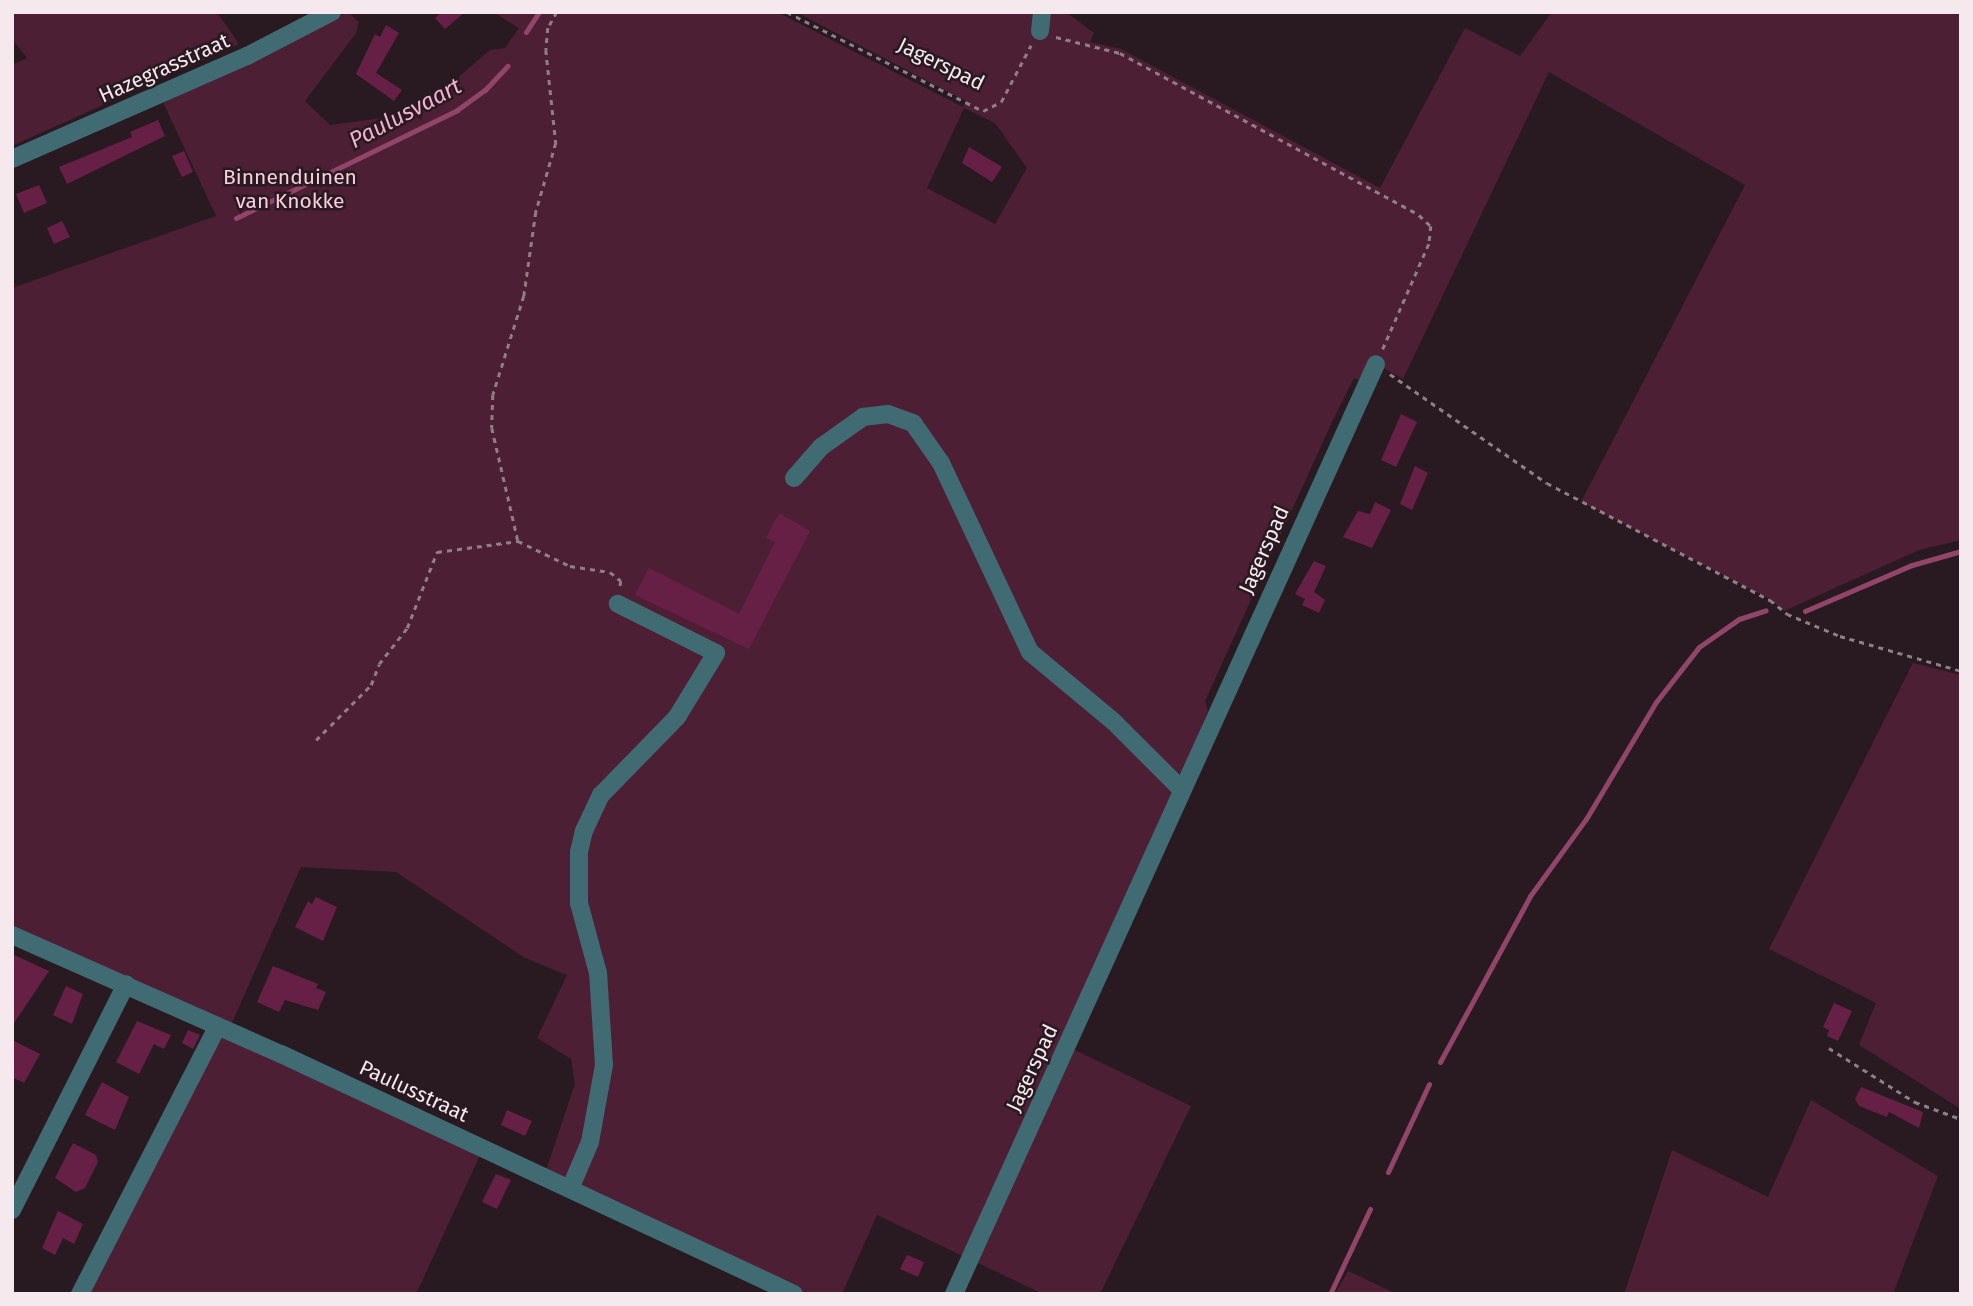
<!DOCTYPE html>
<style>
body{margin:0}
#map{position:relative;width:1973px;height:1306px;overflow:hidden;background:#291920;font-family:"Fira Sans",sans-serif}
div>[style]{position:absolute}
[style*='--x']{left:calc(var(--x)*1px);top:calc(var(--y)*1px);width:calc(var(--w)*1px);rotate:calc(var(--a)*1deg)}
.green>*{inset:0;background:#4d1f35}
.stream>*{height:5px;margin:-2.5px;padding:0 2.5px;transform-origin:2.5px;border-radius:2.5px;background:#904569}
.building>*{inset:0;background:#672045}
.path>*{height:2.5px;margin-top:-1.25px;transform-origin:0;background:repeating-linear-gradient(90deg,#8d7f85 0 5px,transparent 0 10px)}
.minor>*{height:18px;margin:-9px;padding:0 9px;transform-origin:9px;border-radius:9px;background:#406b72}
span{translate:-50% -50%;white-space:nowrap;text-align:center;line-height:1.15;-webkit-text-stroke:5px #291920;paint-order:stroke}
.street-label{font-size:21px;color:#f5e9ee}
.park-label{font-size:21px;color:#f9ccde}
.water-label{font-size:23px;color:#f2b1cd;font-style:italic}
.frame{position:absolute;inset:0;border:14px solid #f5e9ee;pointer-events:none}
</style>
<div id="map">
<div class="green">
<div style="clip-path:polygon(12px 12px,217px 12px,239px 44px,14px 145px,12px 65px,27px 58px,12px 39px)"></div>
<div style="clip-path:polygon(evenodd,348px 12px,359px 22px,356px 33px,305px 101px,330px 125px,383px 118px,406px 122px,490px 50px,505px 48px,519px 28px,493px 12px,777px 12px,963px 107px,966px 101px,796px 12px,1066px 12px,1094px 33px,1090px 42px,1121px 49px,1380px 188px,1465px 28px,1520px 56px,1552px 12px,1961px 12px,1961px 540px,1919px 550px,1784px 611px,1768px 598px,1581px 502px,1745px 185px,1549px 72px,1403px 379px,1373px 362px,1358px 380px,1354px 378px,1332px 422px,1205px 701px,1208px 711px,1181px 776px,965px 1257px,877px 1215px,842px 1294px,783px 1294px,542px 1182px,575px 1084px,571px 1059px,537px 1038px,567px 975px,525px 958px,396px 872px,301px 867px,226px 1036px,481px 1153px,416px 1294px,85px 1294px,216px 1032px,12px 942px,12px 288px,216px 216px,163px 102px,348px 12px,964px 108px,995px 123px,1027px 168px,995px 224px,927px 188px,964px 108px)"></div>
<div style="clip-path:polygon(1913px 663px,1961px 675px,1961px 1109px,1859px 1045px,1876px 1003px,1769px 949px)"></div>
<div style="clip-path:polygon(1073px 1049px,1191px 1106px,1100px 1294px,1043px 1294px,978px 1263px)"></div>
<div style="clip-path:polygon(1811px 1100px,1938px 1176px,1893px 1294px,1624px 1294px,1672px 1150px,1768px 1197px)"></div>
<div style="clip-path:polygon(1348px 1271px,1397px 1294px,1335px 1294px)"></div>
</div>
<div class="stream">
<div style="--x:526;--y:32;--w:24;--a:-57"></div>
<div style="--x:236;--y:218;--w:246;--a:-26"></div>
<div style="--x:457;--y:110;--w:34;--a:-36"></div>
<div style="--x:485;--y:90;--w:33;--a:-47"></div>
<div style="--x:1805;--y:611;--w:116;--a:-23.3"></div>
<div style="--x:1912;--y:565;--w:51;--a:-15.9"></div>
<div style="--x:1440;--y:1062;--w:189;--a:-61.5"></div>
<div style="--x:1530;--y:896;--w:95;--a:-54"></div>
<div style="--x:1586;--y:819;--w:136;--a:-59.1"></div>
<div style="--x:1656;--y:702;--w:70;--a:-52"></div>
<div style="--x:1699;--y:647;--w:49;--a:-35"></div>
<div style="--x:1739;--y:619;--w:28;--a:-18"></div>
<div style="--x:1388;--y:1172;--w:97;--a:-65"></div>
<div style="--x:1330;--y:1294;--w:94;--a:-64.8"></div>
</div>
<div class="building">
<div style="clip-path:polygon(442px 12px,465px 12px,445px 29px,435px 18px)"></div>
<div style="clip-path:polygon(386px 25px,399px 33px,376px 73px,402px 90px,394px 101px,356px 74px,375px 34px,380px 37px)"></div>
<div style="clip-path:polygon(158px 120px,165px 136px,67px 184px,59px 167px,132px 137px,130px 132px)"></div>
<div style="clip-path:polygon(969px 147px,1002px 167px,992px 182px,962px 163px)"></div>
<div style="clip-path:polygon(184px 151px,193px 172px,182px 177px,172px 156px)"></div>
<div style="clip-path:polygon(39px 185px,47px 203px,24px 213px,16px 194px)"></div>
<div style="clip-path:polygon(62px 221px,70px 237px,54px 244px,47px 228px)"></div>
<div style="clip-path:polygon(1401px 414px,1417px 422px,1396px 467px,1381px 460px)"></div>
<div style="clip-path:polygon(1415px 466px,1428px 473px,1412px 510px,1400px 504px)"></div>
<div style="clip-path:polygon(1375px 502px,1391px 510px,1372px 548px,1343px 537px,1358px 511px,1370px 514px)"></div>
<div style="clip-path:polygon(779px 513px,810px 531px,749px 649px,635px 595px,649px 568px,739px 614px,775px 542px,766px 538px)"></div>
<div style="clip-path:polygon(1314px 561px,1326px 566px,1314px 592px,1325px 600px,1319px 613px,1302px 605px,1305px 599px,1295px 594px)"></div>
<div style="clip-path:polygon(316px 897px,337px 907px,323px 941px,295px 927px,308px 901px,312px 904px)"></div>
<div style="clip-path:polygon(12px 954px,49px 971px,12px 1026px)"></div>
<div style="clip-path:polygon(273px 966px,318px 984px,316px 988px,326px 992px,318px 1010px,285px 1000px,279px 1012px,257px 1002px)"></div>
<div style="clip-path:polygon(66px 986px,83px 994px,72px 1024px,53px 1015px)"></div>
<div style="clip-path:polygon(1834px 1003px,1852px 1011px,1838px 1041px,1827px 1036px,1829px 1030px,1823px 1027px)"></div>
<div style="clip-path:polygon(137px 1021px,171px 1035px,164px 1049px,154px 1044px,139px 1074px,116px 1062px)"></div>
<div style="clip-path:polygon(188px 1030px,200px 1035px,193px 1049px,182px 1043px)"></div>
<div style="clip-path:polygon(12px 1040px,40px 1054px,24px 1083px,12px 1077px)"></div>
<div style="clip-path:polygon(102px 1082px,129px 1097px,115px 1130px,85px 1115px)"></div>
<div style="clip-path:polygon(1861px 1087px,1923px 1112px,1919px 1128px,1889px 1112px,1887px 1117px,1859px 1106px,1855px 1099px)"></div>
<div style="clip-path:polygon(507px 1110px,532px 1121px,525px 1136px,501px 1125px)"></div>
<div style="clip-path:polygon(73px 1143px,96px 1155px,98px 1162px,85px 1188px,76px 1192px,55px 1178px)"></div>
<div style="clip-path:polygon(496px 1174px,511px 1180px,497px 1209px,482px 1202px)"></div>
<div style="clip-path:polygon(58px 1211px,83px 1224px,74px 1244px,63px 1238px,55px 1255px,42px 1248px)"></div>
<div style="clip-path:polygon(907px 1255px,924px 1262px,918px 1277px,900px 1269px)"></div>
</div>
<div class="path">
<div style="--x:557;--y:12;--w:18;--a:119"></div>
<div style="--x:548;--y:28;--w:22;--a:95"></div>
<div style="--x:546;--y:50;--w:94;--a:83.9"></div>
<div style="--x:556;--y:143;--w:72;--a:106.2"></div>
<div style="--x:536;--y:212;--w:85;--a:98.1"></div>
<div style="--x:524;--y:296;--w:104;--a:107.4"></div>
<div style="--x:493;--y:395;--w:33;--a:92"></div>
<div style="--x:492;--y:428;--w:116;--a:77"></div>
<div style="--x:518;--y:541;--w:58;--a:25.7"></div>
<div style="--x:570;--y:566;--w:40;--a:8.5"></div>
<div style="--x:610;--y:572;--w:14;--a:39"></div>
<div style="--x:621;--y:581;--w:6;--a:99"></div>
<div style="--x:787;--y:12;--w:220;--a:26.8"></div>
<div style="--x:983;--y:111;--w:20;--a:-27"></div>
<div style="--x:1001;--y:102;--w:64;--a:-62.2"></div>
<div style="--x:1056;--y:37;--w:66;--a:14"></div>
<div style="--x:1120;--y:53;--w:340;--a:28.4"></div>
<div style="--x:1419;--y:215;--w:16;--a:43"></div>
<div style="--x:1431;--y:226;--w:18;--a:96"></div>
<div style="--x:1429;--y:244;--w:117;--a:113.7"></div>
<div style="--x:1390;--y:374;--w:191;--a:34.8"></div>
<div style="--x:1547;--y:483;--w:252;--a:27.7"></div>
<div style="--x:1770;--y:600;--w:22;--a:39"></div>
<div style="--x:1787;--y:614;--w:57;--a:22.5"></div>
<div style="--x:1840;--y:636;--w:126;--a:16.1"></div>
<div style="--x:316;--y:740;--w:78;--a:-45"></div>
<div style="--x:371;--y:685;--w:22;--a:-69"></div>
<div style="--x:379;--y:664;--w:46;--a:-52.1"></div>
<div style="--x:407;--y:628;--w:82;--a:-68.5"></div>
<div style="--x:437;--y:552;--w:82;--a:-7.7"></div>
<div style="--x:1829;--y:1048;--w:102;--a:32.1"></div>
<div style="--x:1915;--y:1102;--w:49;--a:20.3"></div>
<div style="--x:1960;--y:1118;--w:22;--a:-87"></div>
</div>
<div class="minor">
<div style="--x:1040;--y:31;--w:19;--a:-84"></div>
<div style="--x:12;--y:159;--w:257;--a:-23.7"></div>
<div style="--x:247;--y:56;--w:96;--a:-27.4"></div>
<div style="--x:794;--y:478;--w:41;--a:-48.9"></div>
<div style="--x:821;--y:447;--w:52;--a:-35.5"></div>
<div style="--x:863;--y:417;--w:25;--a:-7"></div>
<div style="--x:888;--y:414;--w:27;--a:20"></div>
<div style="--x:913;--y:423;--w:49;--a:55"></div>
<div style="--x:941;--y:463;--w:209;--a:64.8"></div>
<div style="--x:1030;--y:652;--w:109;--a:39.8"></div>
<div style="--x:1114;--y:722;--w:96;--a:45"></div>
<div style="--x:12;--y:935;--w:294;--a:23.9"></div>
<div style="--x:281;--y:1054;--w:566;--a:25.07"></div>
<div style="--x:570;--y:1189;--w:51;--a:-66.9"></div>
<div style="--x:590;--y:1142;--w:78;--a:-79.7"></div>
<div style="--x:604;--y:1065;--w:92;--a:-93.7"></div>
<div style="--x:598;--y:973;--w:73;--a:-105.2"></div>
<div style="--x:579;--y:903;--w:51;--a:-90"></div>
<div style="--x:579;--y:852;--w:22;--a:-77"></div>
<div style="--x:584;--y:831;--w:40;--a:-65"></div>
<div style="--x:601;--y:795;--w:109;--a:-45.7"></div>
<div style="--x:677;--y:717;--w:75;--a:-58.6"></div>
<div style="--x:716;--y:653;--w:110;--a:-153.4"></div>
<div style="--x:12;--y:1210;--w:253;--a:-63.2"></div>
<div style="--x:80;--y:1294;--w:300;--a:-62.8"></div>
<div style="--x:954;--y:1294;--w:1021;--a:-65.59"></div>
</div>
<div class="street-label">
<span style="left:941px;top:64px;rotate:26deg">Jagerspad</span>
<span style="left:164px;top:68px;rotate:-24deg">Hazegrasstraat</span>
<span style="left:1264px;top:550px;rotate:-66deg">Jagerspad</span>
<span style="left:1032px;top:1068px;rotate:-65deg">Jagerspad</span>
<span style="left:414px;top:1091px;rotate:25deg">Paulusstraat</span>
</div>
<div class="park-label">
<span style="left:290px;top:189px">Binnenduinen<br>van Knokke</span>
</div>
<div class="water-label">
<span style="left:405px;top:113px;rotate:-28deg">Paulusvaart</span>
</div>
<div class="frame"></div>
</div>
